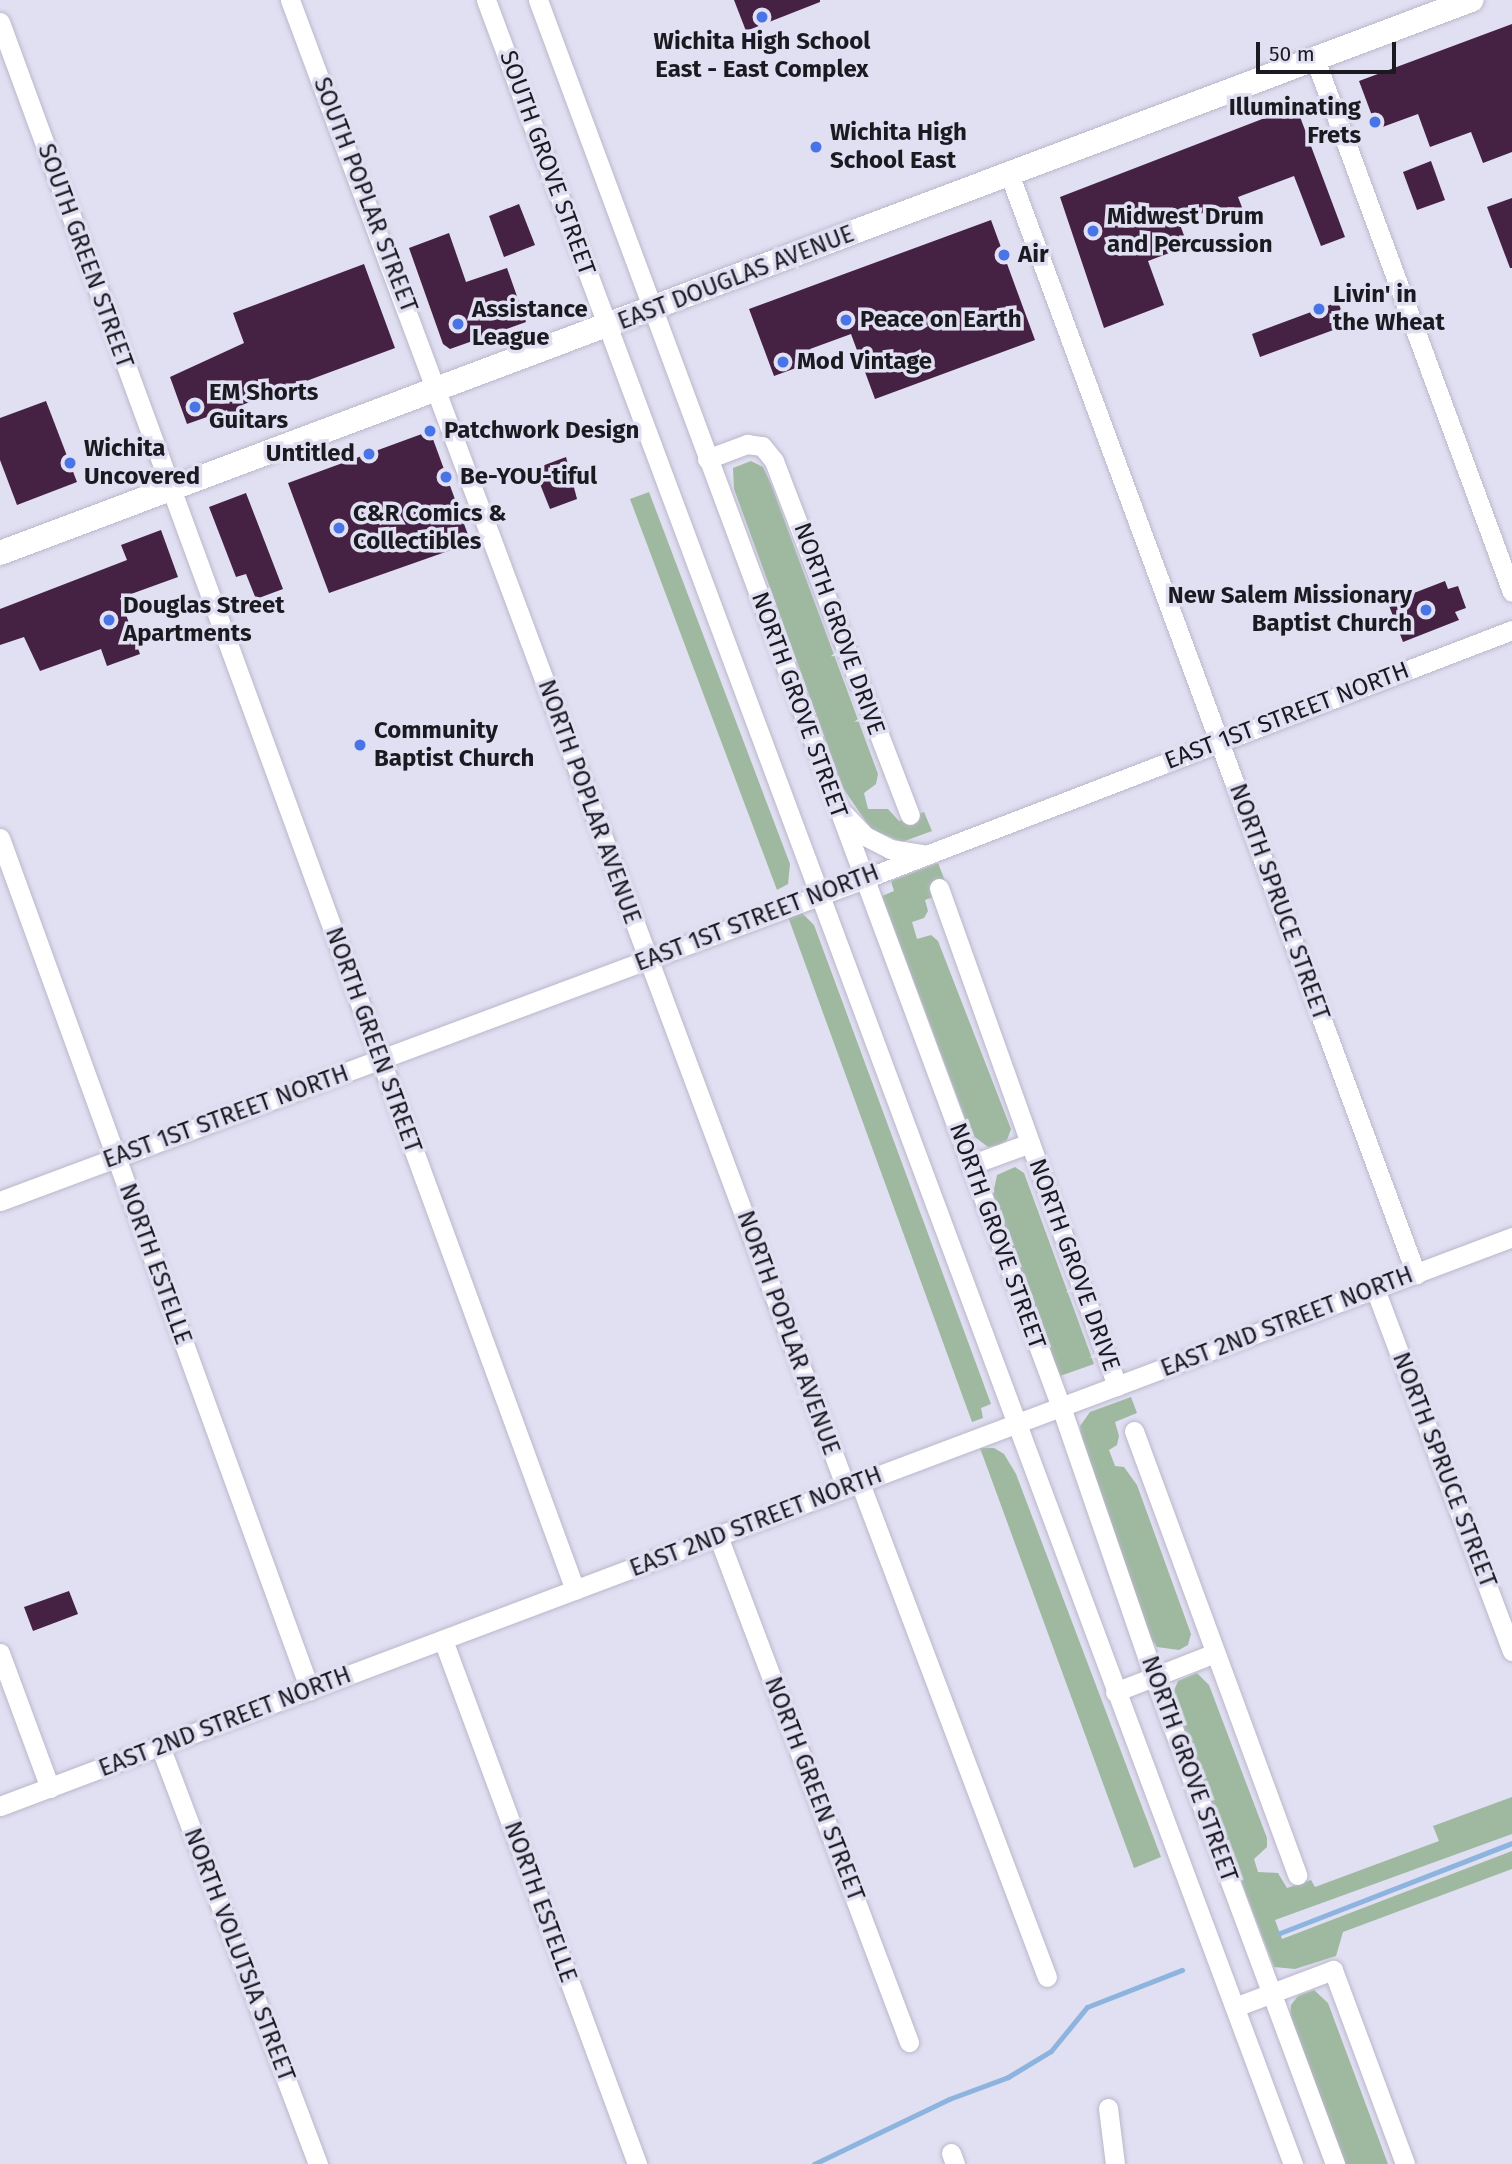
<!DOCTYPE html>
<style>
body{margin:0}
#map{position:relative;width:1512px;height:2164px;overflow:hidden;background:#e1dff2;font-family:"Fira Sans",sans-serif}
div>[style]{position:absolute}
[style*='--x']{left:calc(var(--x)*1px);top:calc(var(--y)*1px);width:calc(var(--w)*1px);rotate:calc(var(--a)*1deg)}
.green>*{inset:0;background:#9eb9a0}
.stream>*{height:5px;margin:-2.5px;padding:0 2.5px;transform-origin:2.5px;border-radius:2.5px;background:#8cb4de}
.building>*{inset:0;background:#452143}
.roads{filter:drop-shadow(0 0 2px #bab7ca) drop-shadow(0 0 2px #bab7ca)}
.minor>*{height:19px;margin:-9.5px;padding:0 9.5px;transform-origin:9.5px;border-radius:9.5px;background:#fff}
.major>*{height:24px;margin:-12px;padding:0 12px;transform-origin:12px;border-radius:12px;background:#fff}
.dots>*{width:19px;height:19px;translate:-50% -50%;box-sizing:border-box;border:4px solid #e1dff2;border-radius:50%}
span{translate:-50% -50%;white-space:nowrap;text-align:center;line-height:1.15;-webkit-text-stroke:7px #e1dff2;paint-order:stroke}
.poi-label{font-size:24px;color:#1b1a21;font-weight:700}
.right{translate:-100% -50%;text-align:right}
.left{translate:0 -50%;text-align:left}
.street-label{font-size:24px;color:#1b1a21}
.scale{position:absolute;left:1256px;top:42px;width:140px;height:32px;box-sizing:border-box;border:4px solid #1b1a21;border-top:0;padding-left:9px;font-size:21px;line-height:24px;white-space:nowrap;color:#1b1a21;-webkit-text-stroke:5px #e1dff2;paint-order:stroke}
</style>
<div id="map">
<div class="green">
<div style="clip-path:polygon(751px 461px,763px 467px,771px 484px,878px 774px,876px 784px,864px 793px,868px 809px,888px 809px,899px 821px,924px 812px,932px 831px,902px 842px,871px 829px,843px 788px,734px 489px,733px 468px)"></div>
<div style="clip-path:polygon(649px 492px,790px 864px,788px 884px,777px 890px,630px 499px)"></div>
<div style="clip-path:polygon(938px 863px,949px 891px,925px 900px,928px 911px,924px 918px,912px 922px,917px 939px,931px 935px,938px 941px,1011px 1129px,1007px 1140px,998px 1145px,988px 1147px,971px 1134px,882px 896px,894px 891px,891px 881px)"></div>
<div style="clip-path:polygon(800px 911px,814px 925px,991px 1404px,981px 1408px,983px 1418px,972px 1422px,787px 914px)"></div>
<div style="clip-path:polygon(1015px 1167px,1024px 1173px,1094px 1364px,1060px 1376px,993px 1194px,997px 1175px)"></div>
<div style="clip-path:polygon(1131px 1397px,1137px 1413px,1115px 1422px,1119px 1436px,1117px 1445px,1109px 1450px,1115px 1466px,1124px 1467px,1137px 1485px,1191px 1634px,1188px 1645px,1179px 1650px,1157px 1647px,1150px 1637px,1081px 1437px,1080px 1426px,1090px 1412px)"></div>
<div style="clip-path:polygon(994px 1448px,1004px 1454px,1016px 1474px,1161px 1857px,1134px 1868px,980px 1448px)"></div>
<div style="clip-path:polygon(1197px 1673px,1209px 1685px,1267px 1838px,1267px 1847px,1254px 1859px,1258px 1872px,1278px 1873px,1287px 1888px,1311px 1880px,1315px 1887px,1439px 1841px,1433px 1826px,1512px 1797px,1512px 1834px,1275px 1920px,1282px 1939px,1512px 1851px,1512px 1869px,1343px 1932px,1336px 1956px,1295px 1969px,1274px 1967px,1175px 1708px,1173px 1693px,1178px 1681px)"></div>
<div style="clip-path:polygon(1314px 1990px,1328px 2003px,1388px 2164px,1344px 2164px,1290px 2018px,1291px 2005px,1298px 1996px)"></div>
</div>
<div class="stream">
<div style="--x:1280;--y:1933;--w:249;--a:-21.2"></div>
<div style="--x:814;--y:2164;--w:150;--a:-25.7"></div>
<div style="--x:949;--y:2099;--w:63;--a:-20.4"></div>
<div style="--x:1008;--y:2077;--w:50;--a:-31.2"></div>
<div style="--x:1051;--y:2051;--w:57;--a:-50.7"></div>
<div style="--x:1087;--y:2007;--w:102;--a:-21.3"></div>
</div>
<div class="building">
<div style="clip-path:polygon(734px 0,820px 0,820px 2px,746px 31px)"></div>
<div style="clip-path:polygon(1512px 24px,1512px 152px,1483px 163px,1471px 132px,1430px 147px,1418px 114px,1377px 129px,1359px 81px)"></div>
<div style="clip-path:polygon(1296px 106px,1345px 237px,1321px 246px,1294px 176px,1238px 197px,1245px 215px,1225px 223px,1219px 207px,1179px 222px,1188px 246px,1148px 261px,1164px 305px,1104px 328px,1060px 197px)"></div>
<div style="clip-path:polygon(1431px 161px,1445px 200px,1417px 210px,1403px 172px)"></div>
<div style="clip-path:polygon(1512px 198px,1512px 268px,1510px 268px,1487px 207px)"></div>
<div style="clip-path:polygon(519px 204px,535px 245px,504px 257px,489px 216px)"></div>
<div style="clip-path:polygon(991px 220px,1035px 340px,875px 399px,851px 334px,810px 349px,815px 361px,774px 376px,749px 309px)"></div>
<div style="clip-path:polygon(449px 233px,466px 282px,507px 268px,526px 322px,450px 349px,443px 344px,409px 248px)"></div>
<div style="clip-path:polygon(364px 264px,395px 348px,242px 405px,246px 415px,231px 420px,227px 410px,187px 424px,170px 377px,244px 343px,233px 313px)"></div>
<div style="clip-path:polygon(1338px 302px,1347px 325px,1260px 357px,1252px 334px)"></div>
<div style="clip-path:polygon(46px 401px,77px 482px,17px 505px,0 460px,0 418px)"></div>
<div style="clip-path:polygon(430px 431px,471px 543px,329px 593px,288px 483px)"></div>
<div style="clip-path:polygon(566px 457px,577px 499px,550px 509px,534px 469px)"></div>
<div style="clip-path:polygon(246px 493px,283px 589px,256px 599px,246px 574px,236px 577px,209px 507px)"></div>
<div style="clip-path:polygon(161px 530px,178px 577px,120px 598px,140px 654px,107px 666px,101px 649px,40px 671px,24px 637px,0 645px,0 609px,127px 560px,121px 545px)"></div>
<div style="clip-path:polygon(1445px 581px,1448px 589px,1458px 586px,1466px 608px,1455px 612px,1459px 620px,1403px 642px,1388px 603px)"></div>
<div style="clip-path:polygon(69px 1591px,78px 1614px,33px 1631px,24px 1607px)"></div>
</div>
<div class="roads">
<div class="minor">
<div style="--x:290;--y:0;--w:1588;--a:69.51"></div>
<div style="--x:486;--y:0;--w:2310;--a:69.55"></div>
<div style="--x:538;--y:0;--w:1501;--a:69.61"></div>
<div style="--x:1061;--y:1407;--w:286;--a:71"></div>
<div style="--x:1154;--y:1677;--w:520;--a:69.61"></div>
<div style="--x:0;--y:22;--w:1670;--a:69.86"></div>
<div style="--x:1315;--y:59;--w:568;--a:69.72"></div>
<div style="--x:1010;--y:176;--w:1171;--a:69.71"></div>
<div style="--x:707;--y:459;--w:43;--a:-20.6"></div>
<div style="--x:747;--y:444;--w:15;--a:8"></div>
<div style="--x:762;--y:446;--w:19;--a:51"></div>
<div style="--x:774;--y:461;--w:379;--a:69"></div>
<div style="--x:844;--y:814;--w:30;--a:46"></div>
<div style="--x:865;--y:836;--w:28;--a:27"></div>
<div style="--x:890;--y:849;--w:33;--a:9"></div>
<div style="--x:0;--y:838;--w:907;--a:70.01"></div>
<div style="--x:939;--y:888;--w:529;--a:70.33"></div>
<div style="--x:970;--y:1165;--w:64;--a:-20.1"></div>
<div style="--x:0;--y:1201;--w:922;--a:-20.44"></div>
<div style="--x:864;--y:879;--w:694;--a:-21.02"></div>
<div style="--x:1375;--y:1289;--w:387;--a:69.3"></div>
<div style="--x:1134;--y:1431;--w:473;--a:69.8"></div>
<div style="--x:860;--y:1483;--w:528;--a:69.27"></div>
<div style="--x:718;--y:1536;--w:541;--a:69.32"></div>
<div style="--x:443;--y:1640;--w:559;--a:69.68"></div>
<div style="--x:0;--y:1653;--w:144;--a:69.7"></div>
<div style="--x:1115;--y:1692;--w:107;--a:-21.3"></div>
<div style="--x:160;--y:1746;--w:447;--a:69.3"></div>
<div style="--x:0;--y:1806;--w:1616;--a:-20.62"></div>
<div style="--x:1235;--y:2007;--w:105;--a:-20.7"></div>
<div style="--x:1333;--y:1970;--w:207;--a:69.6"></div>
<div style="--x:1108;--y:2108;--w:56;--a:82.9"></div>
<div style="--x:951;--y:2153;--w:12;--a:70"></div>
</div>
<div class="major">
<div style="--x:0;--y:553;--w:1572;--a:-20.6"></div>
</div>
</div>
<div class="dots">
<div style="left:762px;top:17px;background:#4974e6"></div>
<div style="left:1375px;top:122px;background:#4974e6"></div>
<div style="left:816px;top:147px;background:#4974e6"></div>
<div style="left:1093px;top:231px;background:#4974e6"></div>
<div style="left:1004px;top:255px;background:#4974e6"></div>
<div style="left:1319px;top:309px;background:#4974e6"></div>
<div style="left:846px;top:320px;background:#4974e6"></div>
<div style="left:458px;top:324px;background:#4974e6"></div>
<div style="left:783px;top:362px;background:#4974e6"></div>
<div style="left:195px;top:407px;background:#4974e6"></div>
<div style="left:430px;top:431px;background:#4974e6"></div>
<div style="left:369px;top:454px;background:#4974e6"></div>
<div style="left:70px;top:463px;background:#4974e6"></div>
<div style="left:446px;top:477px;background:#4974e6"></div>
<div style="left:339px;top:528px;background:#4974e6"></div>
<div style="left:1426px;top:610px;background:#4974e6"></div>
<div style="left:109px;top:620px;background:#4974e6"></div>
<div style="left:360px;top:745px;background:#4974e6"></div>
</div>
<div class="poi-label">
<span style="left:762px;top:56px">Wichita High School<br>East - East Complex</span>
<span class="right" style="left:1361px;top:122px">Illuminating<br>Frets</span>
<span class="left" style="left:830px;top:147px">Wichita High<br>School East</span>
<span class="left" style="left:1107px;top:231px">Midwest Drum<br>and Percussion</span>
<span class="left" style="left:1018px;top:255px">Air</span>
<span class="left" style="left:1333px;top:309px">Livin' in<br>the Wheat</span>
<span class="left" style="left:472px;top:324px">Assistance<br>League</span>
<span class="left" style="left:860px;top:320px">Peace on Earth</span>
<span class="left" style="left:797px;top:362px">Mod Vintage</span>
<span class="left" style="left:209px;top:407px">EM Shorts<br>Guitars</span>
<span class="left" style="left:444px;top:431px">Patchwork Design</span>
<span class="left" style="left:84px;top:463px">Wichita<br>Uncovered</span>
<span class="right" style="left:355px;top:454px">Untitled</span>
<span class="left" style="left:460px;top:477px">Be-YOU-tiful</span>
<span class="left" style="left:353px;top:528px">C&amp;R Comics &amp;<br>Collectibles</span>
<span class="right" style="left:1412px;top:610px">New Salem Missionary<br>Baptist Church</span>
<span class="left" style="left:123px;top:620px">Douglas Street<br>Apartments</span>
<span class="left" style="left:374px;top:745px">Community<br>Baptist Church</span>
</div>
<div class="street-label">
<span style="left:547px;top:163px;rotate:70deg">SOUTH GROVE STREET</span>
<span style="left:365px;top:195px;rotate:69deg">SOUTH POPLAR STREET</span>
<span style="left:85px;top:256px;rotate:70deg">SOUTH GREEN STREET</span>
<span style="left:736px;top:278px;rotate:-21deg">EAST DOUGLAS AVENUE</span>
<span style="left:839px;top:629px;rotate:70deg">NORTH GROVE DRIVE</span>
<span style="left:799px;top:705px;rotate:70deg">NORTH GROVE STREET</span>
<span style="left:1287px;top:716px;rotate:-21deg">EAST 1ST STREET NORTH</span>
<span style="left:589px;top:802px;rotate:70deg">NORTH POPLAR AVENUE</span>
<span style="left:1279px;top:902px;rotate:70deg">NORTH SPRUCE STREET</span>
<span style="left:757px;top:918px;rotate:-21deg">EAST 1ST STREET NORTH</span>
<span style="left:373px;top:1040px;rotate:70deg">NORTH GREEN STREET</span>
<span style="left:226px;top:1117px;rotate:-20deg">EAST 1ST STREET NORTH</span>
<span style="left:997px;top:1236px;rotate:70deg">NORTH GROVE STREET</span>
<span style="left:155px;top:1264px;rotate:70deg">NORTH ESTELLE</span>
<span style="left:1074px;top:1265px;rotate:70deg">NORTH GROVE DRIVE</span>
<span style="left:1287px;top:1322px;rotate:-21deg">EAST 2ND STREET NORTH</span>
<span style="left:788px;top:1333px;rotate:70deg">NORTH POPLAR AVENUE</span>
<span style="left:1444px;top:1470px;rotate:69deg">NORTH SPRUCE STREET</span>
<span style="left:756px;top:1522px;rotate:-21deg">EAST 2ND STREET NORTH</span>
<span style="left:225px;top:1722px;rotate:-21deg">EAST 2ND STREET NORTH</span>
<span style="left:1189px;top:1769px;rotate:70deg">NORTH GROVE STREET</span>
<span style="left:814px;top:1789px;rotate:69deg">NORTH GREEN STREET</span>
<span style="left:540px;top:1902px;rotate:70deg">NORTH ESTELLE</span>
<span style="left:239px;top:1955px;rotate:69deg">NORTH VOLUTSIA STREET</span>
</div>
<div class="scale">50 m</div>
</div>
